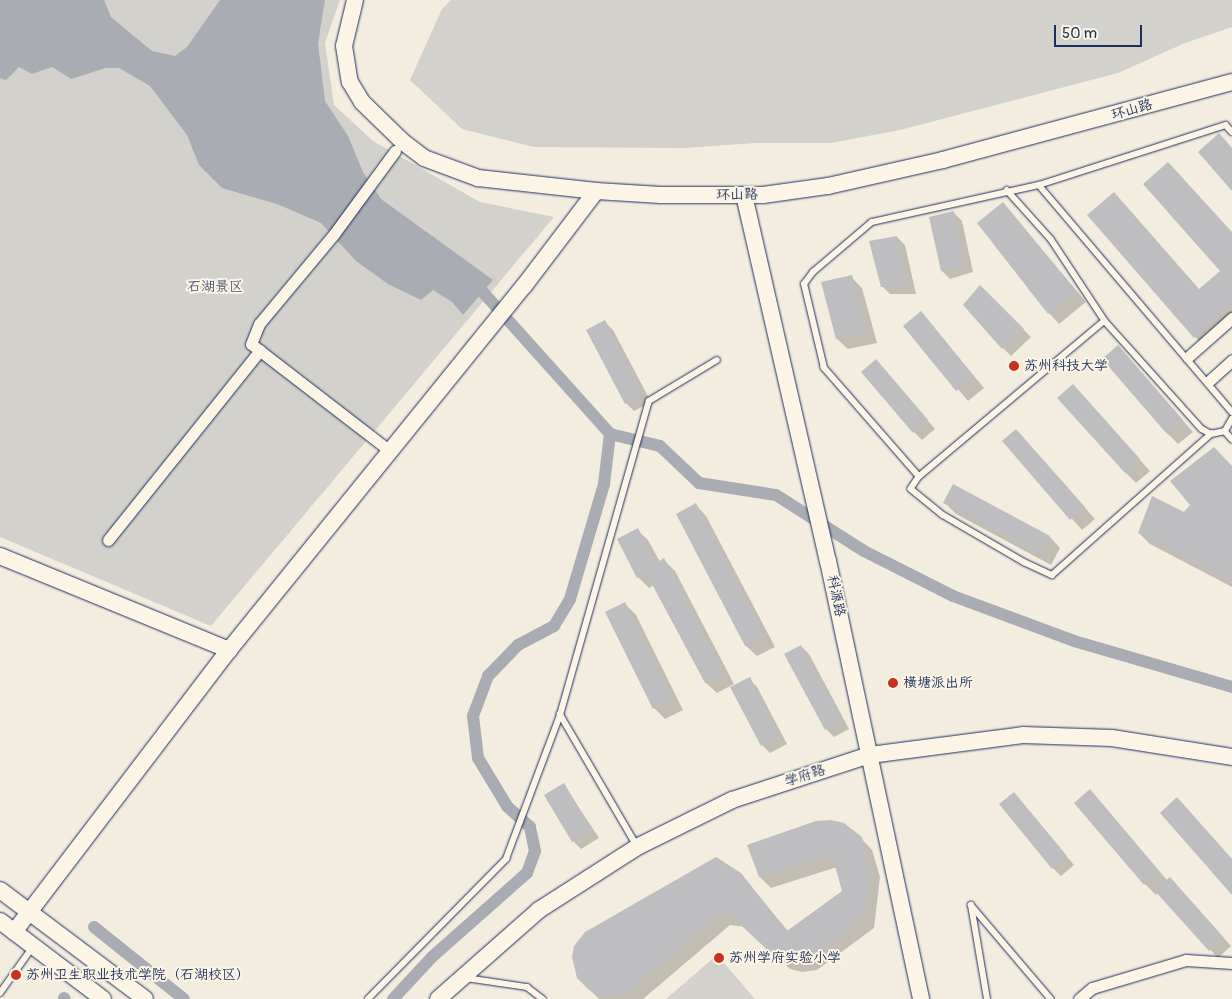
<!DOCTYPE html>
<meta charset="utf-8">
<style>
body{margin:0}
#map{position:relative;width:1232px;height:999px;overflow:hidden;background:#f3ede0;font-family:Pangolin,"LXGW WenKai TC",sans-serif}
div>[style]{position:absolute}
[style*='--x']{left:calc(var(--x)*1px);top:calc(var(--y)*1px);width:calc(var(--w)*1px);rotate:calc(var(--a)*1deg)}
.green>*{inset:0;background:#d3d1cc}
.water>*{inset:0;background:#a9acb3}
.shadow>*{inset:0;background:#0003}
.canal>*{height:12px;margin:-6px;padding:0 6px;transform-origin:6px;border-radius:6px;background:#a9acb3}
.building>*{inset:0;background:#bebec0}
.roads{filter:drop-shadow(0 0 1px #1b2f5e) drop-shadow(0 0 1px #1b2f5e)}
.lane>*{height:5.5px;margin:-2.75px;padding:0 2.75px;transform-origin:2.75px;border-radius:2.75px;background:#fcf5e5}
.street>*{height:11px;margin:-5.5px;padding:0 5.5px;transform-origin:5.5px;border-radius:5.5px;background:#fcf5e5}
.secondary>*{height:16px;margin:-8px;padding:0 8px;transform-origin:8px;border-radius:8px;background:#fcf5e5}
.dots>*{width:14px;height:14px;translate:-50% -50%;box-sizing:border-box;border:2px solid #fcf5e5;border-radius:50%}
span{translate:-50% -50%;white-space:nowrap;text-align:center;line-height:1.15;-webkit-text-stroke:4px #fcf5e5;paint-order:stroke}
.street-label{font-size:14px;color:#1b2f5e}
.park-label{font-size:14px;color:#49587a}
.poi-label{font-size:14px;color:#1b2f5e}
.left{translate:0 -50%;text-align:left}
.scale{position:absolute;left:1054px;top:25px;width:88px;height:22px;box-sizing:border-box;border:2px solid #1b2f5e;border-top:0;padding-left:6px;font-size:15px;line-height:18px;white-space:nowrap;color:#1b2f5e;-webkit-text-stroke:4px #fcf5e5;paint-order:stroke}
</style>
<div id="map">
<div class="green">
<div style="clip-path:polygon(0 0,340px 0,325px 43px,334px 105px,373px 141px,480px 202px,554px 217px,211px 626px,0 537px)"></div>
<div style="clip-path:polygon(451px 0,1232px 0,1232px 27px,1185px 43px,1118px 73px,900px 130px,831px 143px,756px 143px,685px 148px,534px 147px,462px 129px,410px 80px,442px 9px)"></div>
<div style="clip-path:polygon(717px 955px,755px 999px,666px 999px)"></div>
</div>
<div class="water">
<div style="clip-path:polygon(0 0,104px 0,111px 17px,152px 51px,175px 56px,187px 47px,220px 0,325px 0,318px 43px,325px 101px,348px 136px,363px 172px,381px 199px,493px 280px,463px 315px,452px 302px,433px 290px,421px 300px,388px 284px,356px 261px,321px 223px,277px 204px,222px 188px,199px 165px,187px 135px,150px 86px,119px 68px,106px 68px,71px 79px,52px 67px,32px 74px,19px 67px,6px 80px,0 78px)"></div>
</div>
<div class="shadow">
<div style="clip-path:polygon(954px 213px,962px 221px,973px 272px,950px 279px,942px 271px)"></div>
<div style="clip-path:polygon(1013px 215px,1086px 302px,1059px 324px,1049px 313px)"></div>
<div style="clip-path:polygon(1089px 215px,1199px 290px,1222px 271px,1232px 233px,1232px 325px,1205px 348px)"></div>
<div style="clip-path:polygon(897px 237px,905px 245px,916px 294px,890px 294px,882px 286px)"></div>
<div style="clip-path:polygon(851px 277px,862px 288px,877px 343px,848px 349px,837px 339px)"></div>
<div style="clip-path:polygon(980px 286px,1031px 337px,1011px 356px,1003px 348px)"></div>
<div style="clip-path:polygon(921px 313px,984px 388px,968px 401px,905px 326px)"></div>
<div style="clip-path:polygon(605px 322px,613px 330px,651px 402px,634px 411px,626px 403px)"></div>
<div style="clip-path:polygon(1118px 347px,1193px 432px,1178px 444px,1167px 433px)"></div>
<div style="clip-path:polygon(884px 369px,935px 429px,922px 440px,914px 432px)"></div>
<div style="clip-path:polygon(1083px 397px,1150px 471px,1136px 483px,1125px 472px)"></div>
<div style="clip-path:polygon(1016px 430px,1095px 519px,1082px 530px,1003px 441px)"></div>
<div style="clip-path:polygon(1232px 467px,1232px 587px,1150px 544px,1139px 533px,1184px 513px)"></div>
<div style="clip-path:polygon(954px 486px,1050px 537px,1060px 548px,1051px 565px,956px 514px,945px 503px)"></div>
<div style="clip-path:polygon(696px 505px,706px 516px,775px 647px,757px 656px,746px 646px,678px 514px)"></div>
<div style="clip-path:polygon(637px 530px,648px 540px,660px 562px,664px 560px,675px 571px,734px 684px,717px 693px,706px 683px,654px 585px,649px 588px,638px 577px)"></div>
<div style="clip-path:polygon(625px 604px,636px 615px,683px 710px,665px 719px,654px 708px)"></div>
<div style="clip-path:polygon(801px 646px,809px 654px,849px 729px,834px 737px,826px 729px)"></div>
<div style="clip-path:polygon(749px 679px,757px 687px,787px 744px,770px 753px,762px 745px,732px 688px)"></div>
<div style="clip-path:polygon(564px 785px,599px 838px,581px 849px,573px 841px)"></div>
<div style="clip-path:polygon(1090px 791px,1167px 880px,1177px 886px,1231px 946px,1218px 958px,1158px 893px,1156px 895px,1145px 884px,1076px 803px)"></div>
<div style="clip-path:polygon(1014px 794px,1074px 865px,1061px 876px,1053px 868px)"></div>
<div style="clip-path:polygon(861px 838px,872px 850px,880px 877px,874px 928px,817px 970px,802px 972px,790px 969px,747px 927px,730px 925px,643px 999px,599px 999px,590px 990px,740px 874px,788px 931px,843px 891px,837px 867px,771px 888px,760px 877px,749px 846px)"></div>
</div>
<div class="canal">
<div style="--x:472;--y:280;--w:207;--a:48.1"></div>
<div style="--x:610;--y:434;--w:51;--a:13.5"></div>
<div style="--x:660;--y:446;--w:54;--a:43.5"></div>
<div style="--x:699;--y:483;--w:78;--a:8.9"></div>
<div style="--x:776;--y:495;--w:104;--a:32.5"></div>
<div style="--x:864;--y:551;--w:100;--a:26.8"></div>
<div style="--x:953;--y:596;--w:129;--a:20.4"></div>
<div style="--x:1074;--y:641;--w:165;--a:16.2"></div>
<div style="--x:94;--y:927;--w:115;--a:38.7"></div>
<div style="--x:64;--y:998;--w:1;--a:45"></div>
<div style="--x:393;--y:999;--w:57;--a:-47.1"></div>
<div style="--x:432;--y:957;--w:127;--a:-41.5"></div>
<div style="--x:527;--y:873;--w:23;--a:-70"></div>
<div style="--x:535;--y:851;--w:25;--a:-102"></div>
<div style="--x:530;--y:827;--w:31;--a:-138"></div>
<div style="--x:507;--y:806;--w:56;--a:-121.1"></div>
<div style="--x:478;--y:758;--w:42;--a:-96.8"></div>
<div style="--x:473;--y:716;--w:43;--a:-69.4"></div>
<div style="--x:488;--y:676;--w:43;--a:-45.9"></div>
<div style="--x:518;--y:645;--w:41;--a:-27.8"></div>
<div style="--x:554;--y:626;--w:31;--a:-59"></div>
<div style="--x:570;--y:599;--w:120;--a:-73.5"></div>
<div style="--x:604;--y:484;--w:50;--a:-83.2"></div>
</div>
<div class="building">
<div style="clip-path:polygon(1219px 133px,1232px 148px,1232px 191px,1198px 152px)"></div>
<div style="clip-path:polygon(1168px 162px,1232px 232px,1232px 304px,1194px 338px,1087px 215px,1114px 192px,1199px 289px,1220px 271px,1143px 184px)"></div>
<div style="clip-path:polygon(1003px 202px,1076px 291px,1048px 314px,977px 223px)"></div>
<div style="clip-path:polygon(954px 211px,965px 265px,941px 271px,929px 217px)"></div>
<div style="clip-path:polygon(897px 236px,909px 286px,881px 287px,869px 241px)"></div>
<div style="clip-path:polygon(852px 275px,867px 332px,836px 339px,821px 282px)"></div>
<div style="clip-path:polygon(980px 285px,1024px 329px,1002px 349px,963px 305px)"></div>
<div style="clip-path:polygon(921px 311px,974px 376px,956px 391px,903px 326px)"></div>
<div style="clip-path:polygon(605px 320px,644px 394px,625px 404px,586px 330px)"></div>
<div style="clip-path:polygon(1118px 345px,1183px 420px,1167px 434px,1102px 359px)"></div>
<div style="clip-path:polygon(876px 359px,928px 420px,913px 433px,861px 372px)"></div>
<div style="clip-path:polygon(1073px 384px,1140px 459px,1125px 473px,1057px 398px)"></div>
<div style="clip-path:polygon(1016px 429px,1085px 507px,1070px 520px,1002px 441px)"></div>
<div style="clip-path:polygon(1214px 447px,1232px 466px,1232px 582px,1138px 533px,1152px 496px,1184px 512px,1190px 505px,1170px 481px)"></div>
<div style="clip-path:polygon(953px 484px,1050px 536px,1040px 555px,943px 503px)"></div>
<div style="clip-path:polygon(696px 503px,765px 636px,745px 646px,676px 514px)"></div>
<div style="clip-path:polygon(638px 528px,656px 563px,664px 558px,724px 673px,705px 683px,646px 573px,637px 578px,617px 539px)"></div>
<div style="clip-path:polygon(625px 602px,673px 698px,653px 709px,605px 612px)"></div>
<div style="clip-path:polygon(801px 645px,842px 721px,825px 730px,784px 654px)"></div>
<div style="clip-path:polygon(750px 677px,780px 736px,761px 746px,730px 687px)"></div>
<div style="clip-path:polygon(564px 783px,592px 830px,572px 842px,544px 795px)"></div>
<div style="clip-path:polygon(1090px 789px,1160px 872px,1144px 885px,1074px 803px)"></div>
<div style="clip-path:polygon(1014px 792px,1067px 856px,1052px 869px,999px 804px)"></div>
<div style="clip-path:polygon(1177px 797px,1232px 859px,1232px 895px,1160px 813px)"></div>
<div style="clip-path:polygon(831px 820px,844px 823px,862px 837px,869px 866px,868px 900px,864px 917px,820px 951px,806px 960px,791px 962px,777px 959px,728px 913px,719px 914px,626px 994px,600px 996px,589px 990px,577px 978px,572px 957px,574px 946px,585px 932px,716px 857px,741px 873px,787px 931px,842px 891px,832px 855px,759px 877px,747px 845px,816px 821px)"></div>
<div style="clip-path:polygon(1170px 877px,1224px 938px,1209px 951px,1154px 890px)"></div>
</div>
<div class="roads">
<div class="lane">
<div style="--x:1039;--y:185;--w:298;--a:49.6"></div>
<div style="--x:1007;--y:190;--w:66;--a:48.1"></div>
<div style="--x:1051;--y:239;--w:98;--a:56.6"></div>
<div style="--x:1105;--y:321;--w:145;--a:48.1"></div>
<div style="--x:1202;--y:429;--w:10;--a:29"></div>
<div style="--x:1211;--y:434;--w:14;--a:-12"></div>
<div style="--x:1225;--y:431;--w:14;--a:-60"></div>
<div style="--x:1105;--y:321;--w:243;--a:140"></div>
<div style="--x:919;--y:477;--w:14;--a:124"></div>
<div style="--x:911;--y:489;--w:41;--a:39.1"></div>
<div style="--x:943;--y:515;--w:94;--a:30.1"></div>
<div style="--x:1024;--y:562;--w:31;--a:25"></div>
<div style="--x:1052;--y:575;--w:213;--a:-41.6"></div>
<div style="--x:1225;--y:431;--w:11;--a:49"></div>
<div style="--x:919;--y:477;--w:145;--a:-131.1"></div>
<div style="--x:824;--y:368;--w:86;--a:-103.4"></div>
<div style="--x:804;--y:284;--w:15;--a:-53"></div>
<div style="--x:813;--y:272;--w:77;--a:-40.3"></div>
<div style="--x:872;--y:222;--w:171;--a:-12.5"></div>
<div style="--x:1039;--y:185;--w:196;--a:-17.8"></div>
<div style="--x:1226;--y:125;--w:9;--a:49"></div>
<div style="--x:636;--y:845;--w:151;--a:-120.3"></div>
<div style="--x:560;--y:715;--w:326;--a:-74.2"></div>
<div style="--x:649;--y:401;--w:79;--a:-31.1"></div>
<div style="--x:466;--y:978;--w:62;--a:8.4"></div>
<div style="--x:527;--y:987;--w:20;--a:37"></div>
<div style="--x:0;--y:993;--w:55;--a:-54.6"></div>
<div style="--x:368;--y:999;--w:197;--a:-45.4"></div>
<div style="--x:506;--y:859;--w:154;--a:-69.4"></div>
<div style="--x:987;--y:999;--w:95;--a:-99.7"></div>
<div style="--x:971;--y:905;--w:123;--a:49.6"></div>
</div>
<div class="street">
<div style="--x:1188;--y:357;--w:59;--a:-41.6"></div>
<div style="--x:1209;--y:381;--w:31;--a:-42"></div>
<div style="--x:390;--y:451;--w:175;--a:-142.4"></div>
<div style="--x:251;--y:344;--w:22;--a:-68"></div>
<div style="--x:259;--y:324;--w:117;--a:-50.2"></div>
<div style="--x:334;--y:234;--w:103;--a:-53.7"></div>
<div style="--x:108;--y:540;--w:243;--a:-51.3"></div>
<div style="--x:1079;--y:999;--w:17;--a:-40"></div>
<div style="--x:1092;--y:988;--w:98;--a:-16.6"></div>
<div style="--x:1186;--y:960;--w:46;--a:3.7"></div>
</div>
<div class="secondary">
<div style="--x:355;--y:0;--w:47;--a:103.4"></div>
<div style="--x:344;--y:46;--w:36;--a:81"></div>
<div style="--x:350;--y:82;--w:23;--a:59"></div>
<div style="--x:362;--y:102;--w:57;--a:44.3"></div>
<div style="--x:403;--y:142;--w:26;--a:37"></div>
<div style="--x:424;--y:158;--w:58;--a:20.3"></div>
<div style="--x:478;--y:178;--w:119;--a:6.3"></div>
<div style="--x:596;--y:191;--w:65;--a:3.5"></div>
<div style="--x:661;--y:195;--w:102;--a:0"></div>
<div style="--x:763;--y:195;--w:66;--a:-7.9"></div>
<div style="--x:828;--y:186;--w:118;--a:-12.7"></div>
<div style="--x:943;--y:160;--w:299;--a:-15.1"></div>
<div style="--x:744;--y:195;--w:376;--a:77.1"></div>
<div style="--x:828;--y:561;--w:448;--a:78"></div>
<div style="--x:0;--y:556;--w:248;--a:22.3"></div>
<div style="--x:0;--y:890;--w:181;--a:36.9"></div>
<div style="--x:0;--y:921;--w:129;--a:37.1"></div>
<div style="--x:14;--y:932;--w:355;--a:-52.7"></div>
<div style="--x:229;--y:650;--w:469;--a:-51"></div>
<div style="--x:524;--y:286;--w:119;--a:-52.8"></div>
<div style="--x:438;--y:999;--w:135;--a:-41.4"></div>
<div style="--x:539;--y:910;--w:117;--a:-32.7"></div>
<div style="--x:637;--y:847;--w:106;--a:-26.3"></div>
<div style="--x:732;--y:800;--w:145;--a:-18.1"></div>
<div style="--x:870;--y:755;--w:154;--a:-7.4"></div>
<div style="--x:1023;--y:735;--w:89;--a:1.9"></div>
<div style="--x:1112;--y:738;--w:121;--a:9"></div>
</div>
</div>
<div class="dots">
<div style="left:1014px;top:366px;background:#c8321e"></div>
<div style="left:893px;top:683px;background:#c8321e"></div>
<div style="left:719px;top:958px;background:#c8321e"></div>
<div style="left:16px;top:975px;background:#c8321e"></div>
</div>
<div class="street-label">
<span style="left:1132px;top:110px;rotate:-16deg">环山路</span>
<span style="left:737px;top:195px;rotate:-1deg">环山路</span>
<span style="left:836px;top:596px;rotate:78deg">科源路</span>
<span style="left:805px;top:776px;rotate:-18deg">学府路</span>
</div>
<div class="park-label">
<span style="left:215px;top:287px">石湖景区</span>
</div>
<div class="poi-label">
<span class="left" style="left:1024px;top:366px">苏州科技大学</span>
<span class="left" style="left:903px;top:683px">横塘派出所</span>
<span class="left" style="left:729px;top:958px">苏州学府实验小学</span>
<span class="left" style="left:26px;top:975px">苏州卫生职业技术学院（石湖校区）</span>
</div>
<div class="scale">50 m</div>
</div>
